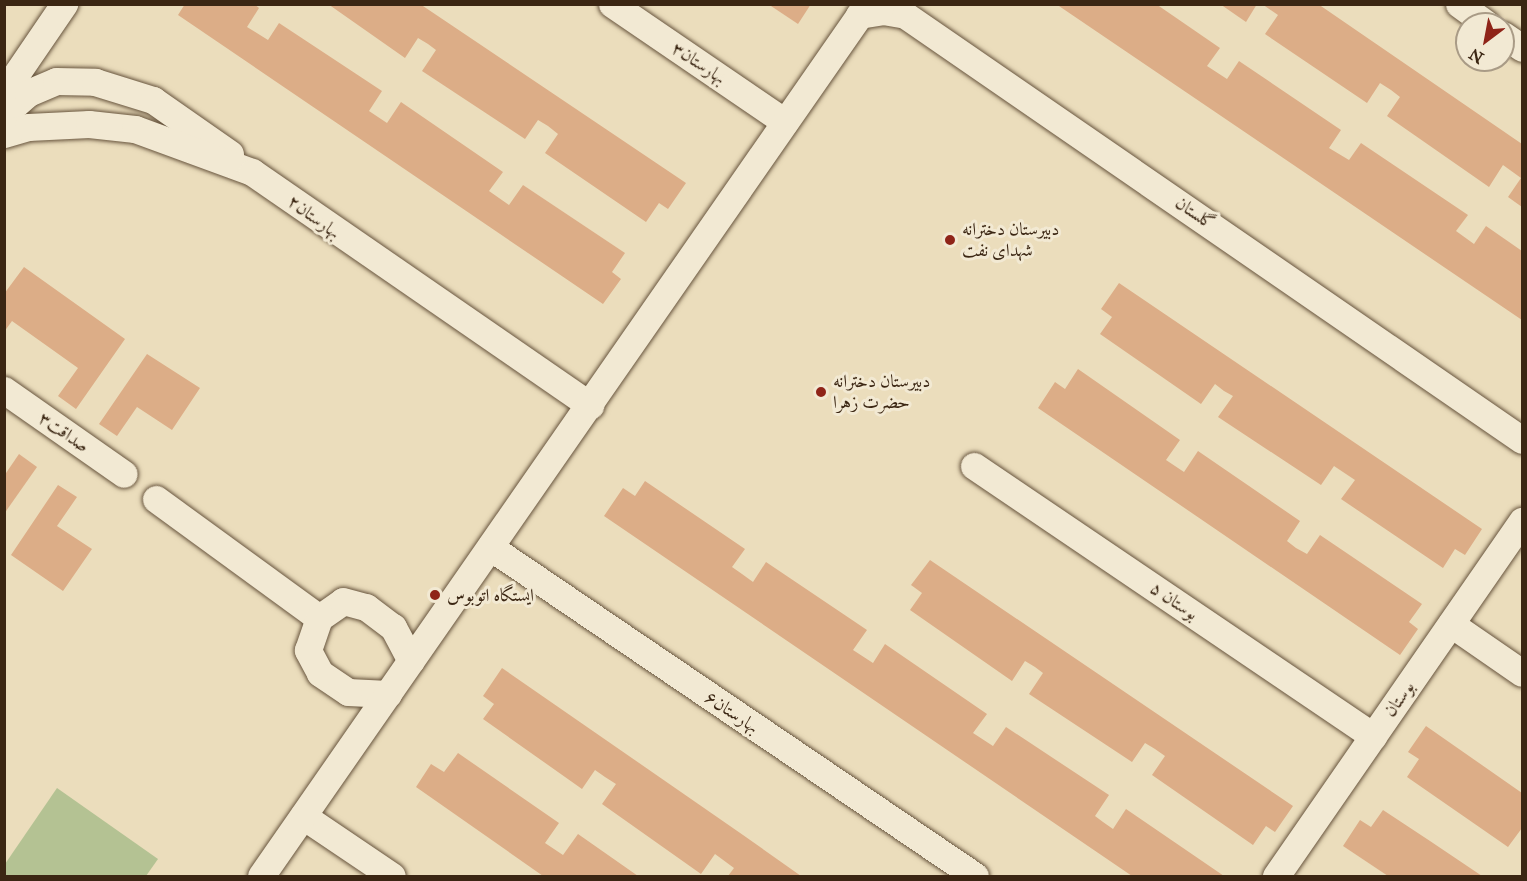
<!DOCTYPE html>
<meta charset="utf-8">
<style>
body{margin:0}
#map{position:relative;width:1527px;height:881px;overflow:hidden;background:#ebddbc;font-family:"IM FELL Great Primer",Amiri,serif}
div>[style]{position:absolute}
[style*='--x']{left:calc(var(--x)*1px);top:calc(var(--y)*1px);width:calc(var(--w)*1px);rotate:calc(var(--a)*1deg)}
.green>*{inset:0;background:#b4c293}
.building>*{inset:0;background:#dcad87}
.roads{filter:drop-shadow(0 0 2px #67543d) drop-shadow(0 0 2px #67543d)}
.minor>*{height:27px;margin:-13.5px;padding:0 13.5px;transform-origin:13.5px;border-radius:13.5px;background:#f2e9d3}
.dots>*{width:16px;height:16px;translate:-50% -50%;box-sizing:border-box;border:3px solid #f2e9d3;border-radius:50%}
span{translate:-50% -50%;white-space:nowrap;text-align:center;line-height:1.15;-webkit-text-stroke:6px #f2e9d3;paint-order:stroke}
.street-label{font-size:18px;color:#3b2613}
.poi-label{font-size:18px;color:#3b2613}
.left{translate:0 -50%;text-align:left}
.frame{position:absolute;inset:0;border:6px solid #3b2613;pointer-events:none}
.north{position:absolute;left:1455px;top:12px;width:60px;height:60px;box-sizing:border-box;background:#f2e9d3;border:2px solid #a99b86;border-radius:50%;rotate:212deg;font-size:16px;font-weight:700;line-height:24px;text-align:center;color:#3b2613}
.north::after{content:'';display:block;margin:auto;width:21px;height:27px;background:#8f2418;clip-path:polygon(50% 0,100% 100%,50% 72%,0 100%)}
</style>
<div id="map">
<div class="green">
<div style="clip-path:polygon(57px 788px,158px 859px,146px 876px,5px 876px,5px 864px)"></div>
</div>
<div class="building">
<div style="clip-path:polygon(185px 4px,254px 4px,259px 8px,247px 27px,268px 40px,279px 23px,382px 91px,369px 111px,387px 123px,401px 102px,503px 172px,489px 191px,509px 205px,523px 185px,625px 253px,612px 272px,621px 279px,603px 304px,178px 15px)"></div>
<div style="clip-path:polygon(328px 4px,420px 4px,686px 183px,668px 209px,659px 203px,646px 222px,545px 153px,558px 134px,548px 126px,538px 120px,525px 139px,422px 71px,436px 50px,428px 44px,418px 38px,405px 58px)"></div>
<div style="clip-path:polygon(768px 4px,811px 4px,798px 24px)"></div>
<div style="clip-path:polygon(1056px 4px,1156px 4px,1220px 48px,1207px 66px,1227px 79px,1239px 61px,1341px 130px,1329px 148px,1349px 160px,1361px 143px,1468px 215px,1456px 231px,1474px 244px,1486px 226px,1522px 251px,1522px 320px)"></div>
<div style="clip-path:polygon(1220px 4px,1257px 4px,1246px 22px)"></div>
<div style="clip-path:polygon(1262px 4px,1318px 4px,1522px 144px,1522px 207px,1508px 197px,1521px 178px,1503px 165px,1489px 187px,1387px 116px,1400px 97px,1391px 90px,1380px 83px,1367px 103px,1265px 34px,1278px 15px)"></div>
<div style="clip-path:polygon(24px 267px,125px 339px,76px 409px,58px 396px,78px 368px,12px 321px,4px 332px,4px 294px)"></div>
<div style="clip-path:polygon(1119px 283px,1482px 529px,1465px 555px,1455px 549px,1443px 568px,1341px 499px,1355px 480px,1334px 466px,1321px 485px,1218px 417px,1233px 396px,1224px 391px,1215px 384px,1201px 404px,1100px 334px,1112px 317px,1101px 309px)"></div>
<div style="clip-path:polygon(147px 354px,200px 388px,172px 430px,137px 407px,117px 436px,99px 424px)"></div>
<div style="clip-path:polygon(1078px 369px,1180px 440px,1166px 460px,1184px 472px,1198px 451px,1300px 521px,1287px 541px,1296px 548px,1307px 554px,1320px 535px,1422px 604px,1409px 622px,1418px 629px,1400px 655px,1038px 408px,1055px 382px,1065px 389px)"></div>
<div style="clip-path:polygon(19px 454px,37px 467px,4px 514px,4px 476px)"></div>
<div style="clip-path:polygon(645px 481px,745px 549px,732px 567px,742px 574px,753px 582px,766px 562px,867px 630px,853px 650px,873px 663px,885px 644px,987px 714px,973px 733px,993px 746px,1006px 727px,1109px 795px,1095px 816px,1103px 822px,1113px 829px,1126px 809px,1224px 876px,1132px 876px,604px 516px,623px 488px,635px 496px)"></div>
<div style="clip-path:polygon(58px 485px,77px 497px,57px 526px,92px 549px,63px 591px,11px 555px)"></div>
<div style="clip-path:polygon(930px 560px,1293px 806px,1275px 832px,1266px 826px,1253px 845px,1152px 775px,1165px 756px,1155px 749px,1145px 743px,1132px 762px,1029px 694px,1043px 673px,1035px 667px,1025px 661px,1012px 681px,910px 610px,922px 593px,911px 585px)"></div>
<div style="clip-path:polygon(502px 668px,743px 835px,801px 876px,728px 876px,734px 868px,715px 854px,701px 874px,602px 804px,616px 784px,605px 777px,595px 770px,582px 789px,483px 719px,494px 704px,483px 696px)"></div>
<div style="clip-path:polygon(1426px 726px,1522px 793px,1522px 828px,1508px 847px,1407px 777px,1419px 759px,1408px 752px)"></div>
<div style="clip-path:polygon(458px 753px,559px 823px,545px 843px,563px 855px,578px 834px,638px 876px,543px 876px,416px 787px,431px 764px,444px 772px)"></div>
<div style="clip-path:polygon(1383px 810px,1430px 841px,1482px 876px,1388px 876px,1343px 846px,1360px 820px,1371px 827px)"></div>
</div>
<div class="roads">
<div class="minor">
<div style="--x:612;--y:4;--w:209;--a:34.3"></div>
<div style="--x:1459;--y:4;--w:34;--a:36"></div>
<div style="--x:859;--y:15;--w:24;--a:-9"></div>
<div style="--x:883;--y:11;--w:22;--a:10"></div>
<div style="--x:905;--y:15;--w:749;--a:34.56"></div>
<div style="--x:1503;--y:35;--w:23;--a:34"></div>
<div style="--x:4;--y:92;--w:107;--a:-55.7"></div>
<div style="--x:4;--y:114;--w:32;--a:-41"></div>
<div style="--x:28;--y:93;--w:30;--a:-23"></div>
<div style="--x:56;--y:81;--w:39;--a:1"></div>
<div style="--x:95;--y:82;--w:61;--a:17.2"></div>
<div style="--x:153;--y:100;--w:94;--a:35"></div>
<div style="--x:4;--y:134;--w:25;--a:-16"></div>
<div style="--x:28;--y:127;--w:61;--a:-2.8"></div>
<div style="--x:89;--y:124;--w:46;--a:6.2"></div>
<div style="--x:135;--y:129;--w:125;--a:20.2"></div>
<div style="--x:252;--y:172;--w:411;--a:34.6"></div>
<div style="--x:4;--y:390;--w:146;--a:35"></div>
<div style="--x:974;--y:466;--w:482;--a:34.1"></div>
<div style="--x:156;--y:499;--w:202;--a:36.1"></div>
<div style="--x:490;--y:547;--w:586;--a:34.15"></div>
<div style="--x:1451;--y:624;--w:86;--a:34.6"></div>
<div style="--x:388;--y:694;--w:40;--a:-177.1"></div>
<div style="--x:348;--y:692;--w:34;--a:-146"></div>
<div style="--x:320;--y:673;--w:26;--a:-118"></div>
<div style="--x:308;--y:650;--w:34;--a:-71"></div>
<div style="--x:319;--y:618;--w:29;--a:-35"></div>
<div style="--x:343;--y:601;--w:24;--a:15"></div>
<div style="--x:366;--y:607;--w:34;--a:37"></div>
<div style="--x:393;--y:627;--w:38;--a:62"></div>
<div style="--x:303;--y:816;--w:107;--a:34"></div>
<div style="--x:261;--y:876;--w:1062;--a:-55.2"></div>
<div style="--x:1276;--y:876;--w:432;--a:-55.3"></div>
</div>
</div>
<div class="dots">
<div style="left:950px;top:240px;background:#8f2418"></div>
<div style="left:821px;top:392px;background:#8f2418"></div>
<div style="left:435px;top:595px;background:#8f2418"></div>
</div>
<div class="street-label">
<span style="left:699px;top:63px;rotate:34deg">بهارستان۳</span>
<span style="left:1195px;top:213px;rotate:34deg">گلستان</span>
<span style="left:314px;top:217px;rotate:36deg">بهارستان۲</span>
<span style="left:64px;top:432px;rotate:35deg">صداقت۳</span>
<span style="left:1174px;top:601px;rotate:34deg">بوستان ۵</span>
<span style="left:1399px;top:699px;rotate:-55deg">بوستان</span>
<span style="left:732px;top:712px;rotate:34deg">بهارستان۶</span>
</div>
<div class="poi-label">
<span class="left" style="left:962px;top:240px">دبیرستان دخترانه<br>شهدای نفت</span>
<span class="left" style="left:833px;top:392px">دبیرستان دخترانه<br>حضرت زهرا</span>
<span class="left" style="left:447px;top:595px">ایستگاه اتوبوس</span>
</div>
<div class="frame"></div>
<div class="north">N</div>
</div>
